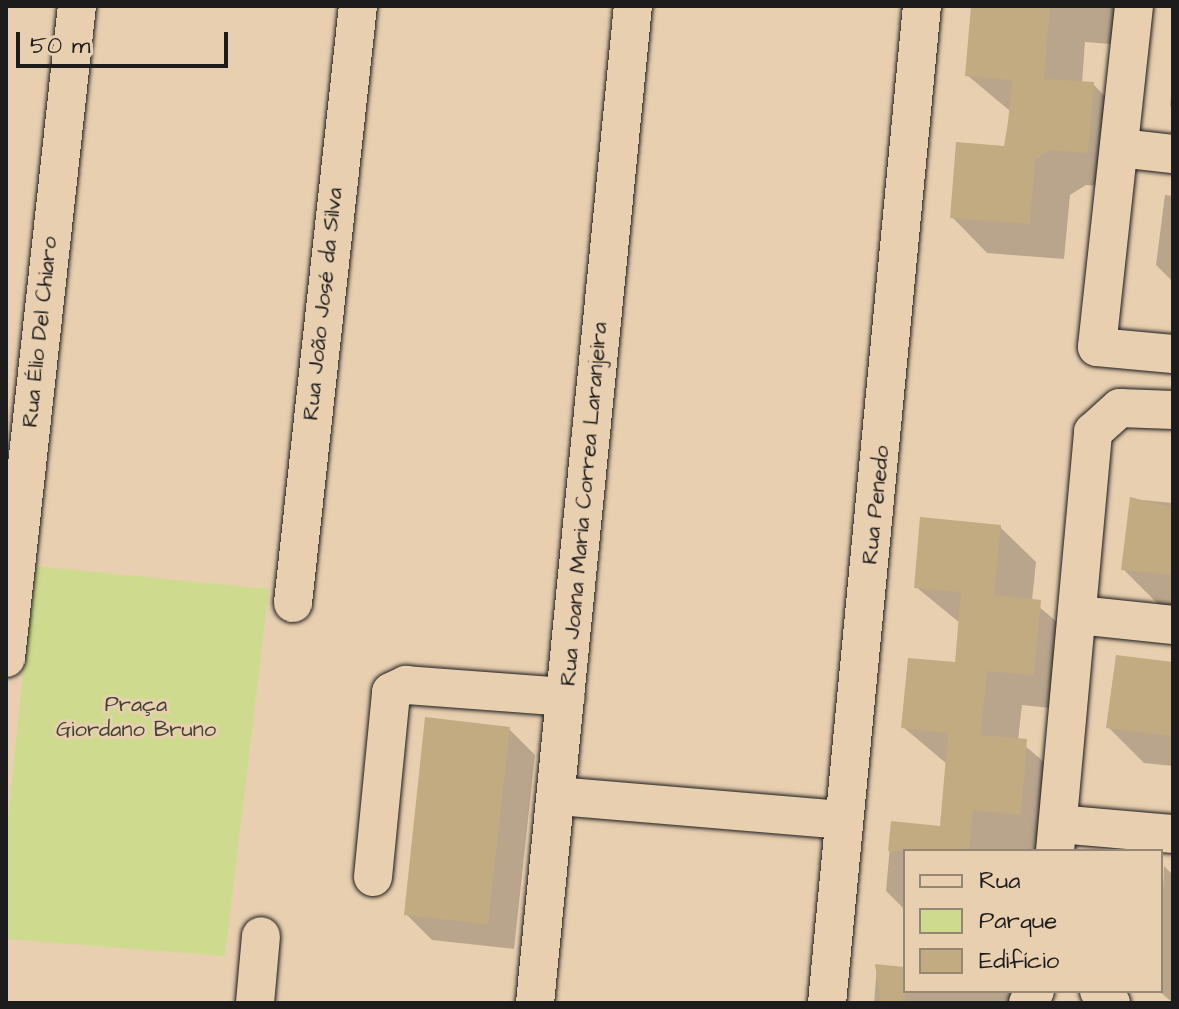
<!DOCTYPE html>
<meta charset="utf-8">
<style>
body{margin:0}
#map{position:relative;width:1179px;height:1009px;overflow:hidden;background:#e8cfb0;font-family:"Architects Daughter",sans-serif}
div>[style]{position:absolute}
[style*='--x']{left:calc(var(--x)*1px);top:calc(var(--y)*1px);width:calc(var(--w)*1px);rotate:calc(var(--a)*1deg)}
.green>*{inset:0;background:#cedb8e}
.shadow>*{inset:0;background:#0003}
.building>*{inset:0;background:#c2ab81}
.roads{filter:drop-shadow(0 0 2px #1c1c1c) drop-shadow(0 0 2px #1c1c1c)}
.minor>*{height:38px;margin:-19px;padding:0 19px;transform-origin:19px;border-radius:19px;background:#e8cfb0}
span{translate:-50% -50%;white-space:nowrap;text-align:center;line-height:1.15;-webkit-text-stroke:6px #e8cfb0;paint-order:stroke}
.street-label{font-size:22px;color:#1c1c1c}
.park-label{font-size:22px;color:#404233}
.frame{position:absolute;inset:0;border:8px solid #1c1c1c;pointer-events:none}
.legend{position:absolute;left:903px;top:849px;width:260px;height:144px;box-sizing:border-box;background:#e8cfb0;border:2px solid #968775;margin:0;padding:10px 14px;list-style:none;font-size:24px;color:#1c1c1c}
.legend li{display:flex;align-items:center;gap:16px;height:40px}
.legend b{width:40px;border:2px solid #968775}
.scale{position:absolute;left:16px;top:32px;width:212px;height:36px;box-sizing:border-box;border:4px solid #1c1c1c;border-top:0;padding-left:10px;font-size:24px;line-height:28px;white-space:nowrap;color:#1c1c1c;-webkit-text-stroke:6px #e8cfb0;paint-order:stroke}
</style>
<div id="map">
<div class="green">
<div style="clip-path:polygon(34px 566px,269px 589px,225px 956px,6px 939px,6px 840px)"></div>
</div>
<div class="shadow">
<div style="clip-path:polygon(973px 6px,1140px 6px,1136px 46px,1085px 42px,1082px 84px,1093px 84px,1128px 120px,1122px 188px,1086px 185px,1070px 195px,1064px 259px,987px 253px,952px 217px,1006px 148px,1010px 111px,967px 75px)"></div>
<div style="clip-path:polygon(1173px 76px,1173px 109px,1170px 106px)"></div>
<div style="clip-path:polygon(1165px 195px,1173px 196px,1173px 282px,1156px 265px)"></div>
<div style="clip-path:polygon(1132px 499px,1173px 503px,1173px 606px,1159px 605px,1123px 569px)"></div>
<div style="clip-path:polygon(1000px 527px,1036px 562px,1032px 601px,1075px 637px,1069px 710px,1022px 705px,1018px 740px,1062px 777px,1056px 849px,905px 851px,905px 910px,886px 891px,892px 823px,942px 828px,947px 764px,903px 727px,957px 664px,960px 623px,916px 587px)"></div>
<div style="clip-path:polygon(1173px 663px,1173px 766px,1144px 763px,1108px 727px)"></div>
<div style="clip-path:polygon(509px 729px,535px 755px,514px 949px,432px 940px,406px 914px)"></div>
<div style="clip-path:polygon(1164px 866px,1173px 875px,1173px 1003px,1159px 991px)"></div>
<div style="clip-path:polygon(877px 966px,905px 969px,905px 991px,1043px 991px,1042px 1003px,874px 1003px)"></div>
</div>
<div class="building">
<div style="clip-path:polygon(971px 6px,1050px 6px,1044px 79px,1094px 82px,1088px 153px,1050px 150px,1035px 160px,1030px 224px,950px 218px,956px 142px,1004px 146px,1008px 122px,1012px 80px,965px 76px)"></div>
<div style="clip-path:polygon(1130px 497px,1173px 508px,1173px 575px,1121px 570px)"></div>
<div style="clip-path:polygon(920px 517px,1001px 525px,994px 595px,1041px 600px,1034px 675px,987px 671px,981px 735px,1027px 739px,1021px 815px,973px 810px,969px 851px,888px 851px,891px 821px,940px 826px,948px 733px,901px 728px,908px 658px,955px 662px,961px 592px,914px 588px)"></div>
<div style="clip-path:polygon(1116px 655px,1173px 662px,1173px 736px,1106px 728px)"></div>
<div style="clip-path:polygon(425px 717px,510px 727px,488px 924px,404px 915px)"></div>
<div style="clip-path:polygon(875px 964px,905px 967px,905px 1003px,881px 1003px)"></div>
</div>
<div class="roads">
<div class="minor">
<div style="--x:1134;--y:6;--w:343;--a:96.2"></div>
<div style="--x:1097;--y:347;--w:76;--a:5.3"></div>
<div style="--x:1120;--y:148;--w:53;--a:6.5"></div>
<div style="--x:293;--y:603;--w:601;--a:-83.79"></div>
<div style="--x:1078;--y:615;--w:96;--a:6"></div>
<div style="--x:6;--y:658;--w:656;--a:-83.79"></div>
<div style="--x:557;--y:796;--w:287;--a:4.8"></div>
<div style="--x:1058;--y:824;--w:115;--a:5"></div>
<div style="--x:1055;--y:851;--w:421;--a:-84.8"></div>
<div style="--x:1093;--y:432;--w:36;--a:-42"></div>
<div style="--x:1120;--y:408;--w:53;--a:2.2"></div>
<div style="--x:373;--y:877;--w:186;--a:-84.4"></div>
<div style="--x:391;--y:692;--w:17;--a:-25"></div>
<div style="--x:406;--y:685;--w:160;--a:4.3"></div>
<div style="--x:1099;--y:991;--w:17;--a:45"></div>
<div style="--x:255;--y:1003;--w:67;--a:-84.9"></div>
<div style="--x:535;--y:1003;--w:1002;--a:-84.39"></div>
<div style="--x:827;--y:1003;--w:1002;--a:-84.56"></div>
<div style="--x:1028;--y:1003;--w:14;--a:-60"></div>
</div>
</div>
<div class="street-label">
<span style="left:323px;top:304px;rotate:-84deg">Rua João José da Silva</span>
<span style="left:40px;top:332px;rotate:-84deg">Rua Élio Del Chiaro</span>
<span style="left:584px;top:504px;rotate:-85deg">Rua Joana Maria Correa Laranjeira</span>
<span style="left:876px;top:505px;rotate:-84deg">Rua Penedo</span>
</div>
<div class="park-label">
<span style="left:136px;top:717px">Praça<br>Giordano Bruno</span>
</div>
<div class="frame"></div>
<ul class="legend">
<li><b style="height:10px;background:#e8cfb0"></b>Rua</li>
<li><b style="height:22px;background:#cedb8e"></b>Parque</li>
<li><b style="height:22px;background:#c2ab81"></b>Edifício</li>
</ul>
<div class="scale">50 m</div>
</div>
